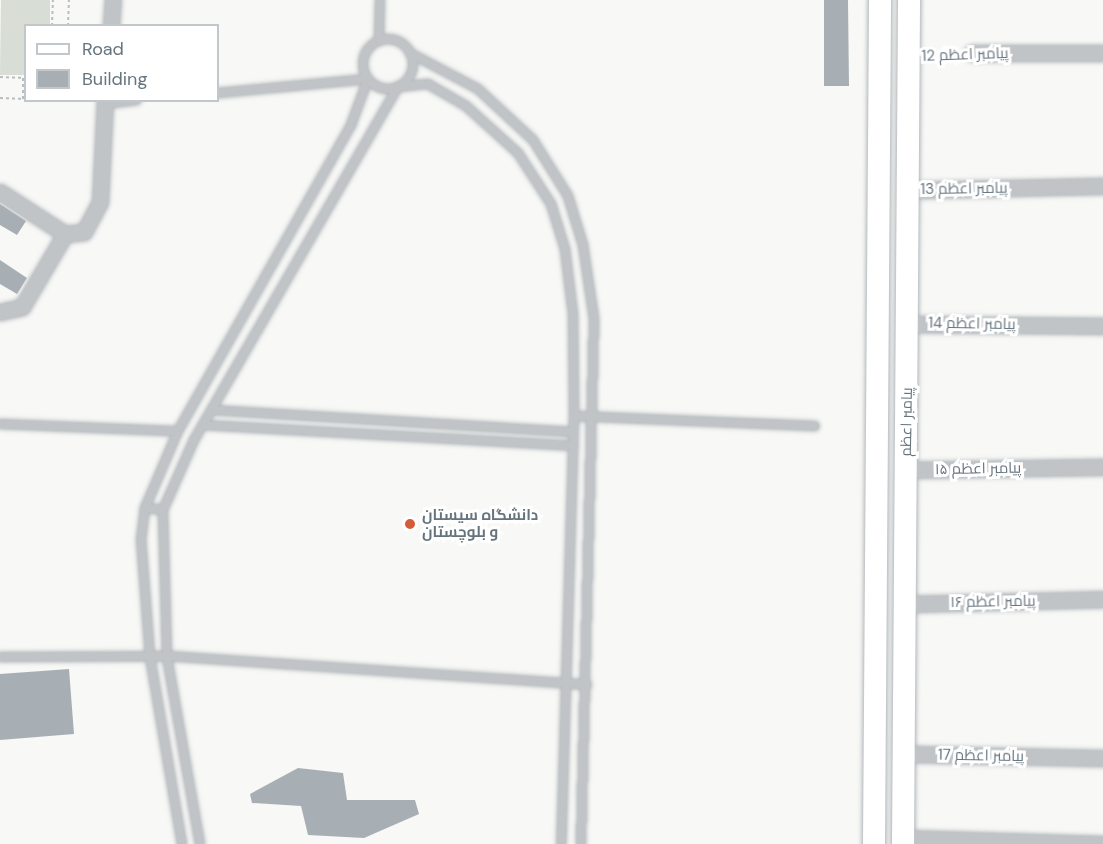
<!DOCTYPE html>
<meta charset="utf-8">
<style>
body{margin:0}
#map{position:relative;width:1103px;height:844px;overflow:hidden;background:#f8f8f6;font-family:"DM Sans",Cairo,sans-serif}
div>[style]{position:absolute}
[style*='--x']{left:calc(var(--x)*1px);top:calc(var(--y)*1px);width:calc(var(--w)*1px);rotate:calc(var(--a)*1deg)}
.green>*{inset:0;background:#d8ddd5}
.building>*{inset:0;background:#a8afb4}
.path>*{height:2px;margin-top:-1px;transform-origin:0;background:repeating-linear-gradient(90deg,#babdbf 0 3px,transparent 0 6px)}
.roads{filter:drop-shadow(0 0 2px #b2b8bc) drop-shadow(0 0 2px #b2b8bc)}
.service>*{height:8px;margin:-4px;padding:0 4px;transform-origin:4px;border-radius:4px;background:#c0c4c7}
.service>.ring{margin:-4px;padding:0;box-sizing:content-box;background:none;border:8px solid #c0c4c7;border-radius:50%}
.minor>*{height:15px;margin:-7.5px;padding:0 7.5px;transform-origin:7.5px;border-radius:7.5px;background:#c0c4c7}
.secondary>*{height:22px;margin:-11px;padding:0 11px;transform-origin:11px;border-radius:11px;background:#fff}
.dots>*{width:16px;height:16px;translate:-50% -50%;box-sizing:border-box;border:3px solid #fff;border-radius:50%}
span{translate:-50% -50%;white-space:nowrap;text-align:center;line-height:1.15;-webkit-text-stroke:6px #fff;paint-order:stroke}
.street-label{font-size:15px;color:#66747e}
.poi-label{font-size:15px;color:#66747e;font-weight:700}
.left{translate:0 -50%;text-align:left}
.legend{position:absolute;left:24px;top:24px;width:195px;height:78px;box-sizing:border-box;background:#fff;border:2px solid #c2c7cb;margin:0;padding:8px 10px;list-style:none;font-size:18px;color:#66747e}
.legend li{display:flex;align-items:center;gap:12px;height:30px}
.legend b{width:30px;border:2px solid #c2c7cb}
</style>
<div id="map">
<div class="green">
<div style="clip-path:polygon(1px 0,50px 0,50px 25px,26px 26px,25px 75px,0 75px)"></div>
</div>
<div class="building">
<div style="clip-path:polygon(824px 0,848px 0,849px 86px,824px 86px)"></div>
<div style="clip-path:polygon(0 204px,26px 221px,17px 235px,0 225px)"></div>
<div style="clip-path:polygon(0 260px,27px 278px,17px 294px,0 284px)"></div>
<div style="clip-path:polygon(69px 669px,74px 734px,0 740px,0 674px)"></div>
<div style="clip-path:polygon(298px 768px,343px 773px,347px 800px,415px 800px,419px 814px,364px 838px,308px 835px,301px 806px,252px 803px,250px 794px)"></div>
</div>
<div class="path">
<div style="--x:52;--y:26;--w:26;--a:-88"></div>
<div style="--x:68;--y:26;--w:26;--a:-88"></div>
<div style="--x:927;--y:56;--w:30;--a:-4"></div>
<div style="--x:0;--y:77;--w:26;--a:2"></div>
<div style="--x:0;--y:98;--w:26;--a:2"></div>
<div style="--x:23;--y:99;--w:21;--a:-90"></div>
</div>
<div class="roads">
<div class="service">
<div class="ring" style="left:363px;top:39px;width:42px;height:42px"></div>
<div style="--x:379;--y:41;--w:41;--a:-88.6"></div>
<div style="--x:410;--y:53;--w:77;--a:27.9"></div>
<div style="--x:478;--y:89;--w:75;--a:42.8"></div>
<div style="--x:533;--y:140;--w:66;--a:58"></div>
<div style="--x:568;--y:196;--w:51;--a:73"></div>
<div style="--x:583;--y:245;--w:75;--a:81.5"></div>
<div style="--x:594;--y:319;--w:525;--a:91.42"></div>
<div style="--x:104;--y:104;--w:33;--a:-7"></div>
<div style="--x:212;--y:410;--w:362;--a:3.5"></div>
<div style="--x:574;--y:416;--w:241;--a:2.4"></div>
<div style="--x:0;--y:424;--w:178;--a:2.3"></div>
<div style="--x:203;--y:425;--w:371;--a:3.2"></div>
<div style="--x:145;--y:508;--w:18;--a:6"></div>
<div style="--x:0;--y:657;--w:167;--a:-0.3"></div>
<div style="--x:167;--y:656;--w:421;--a:3.9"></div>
<div style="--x:182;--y:844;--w:191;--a:-99.7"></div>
<div style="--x:150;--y:656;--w:116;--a:-94.4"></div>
<div style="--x:141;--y:540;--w:32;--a:-83"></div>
<div style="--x:145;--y:508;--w:84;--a:-66.8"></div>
<div style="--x:178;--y:431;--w:352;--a:-60.5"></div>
<div style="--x:351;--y:125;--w:49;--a:-69.7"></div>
<div style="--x:368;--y:79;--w:151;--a:174.7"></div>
<div style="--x:200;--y:844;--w:191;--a:-100"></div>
<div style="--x:167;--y:656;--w:146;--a:-91.6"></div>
<div style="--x:163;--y:510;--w:77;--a:-66.1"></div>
<div style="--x:194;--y:440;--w:408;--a:-60"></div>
<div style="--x:398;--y:87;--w:30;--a:-6"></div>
<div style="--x:428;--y:84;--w:44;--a:30.1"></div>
<div style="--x:466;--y:106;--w:70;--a:42.1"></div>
<div style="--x:518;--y:153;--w:61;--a:57.1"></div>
<div style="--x:551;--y:204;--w:47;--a:72.7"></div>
<div style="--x:565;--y:249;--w:65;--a:83"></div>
<div style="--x:573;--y:314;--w:102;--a:89.4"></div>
<div style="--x:574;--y:416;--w:428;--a:91.7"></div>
</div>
<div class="minor">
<div style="--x:111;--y:26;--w:26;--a:-86"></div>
<div style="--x:972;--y:53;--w:131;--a:0"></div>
<div style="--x:908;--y:190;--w:195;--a:-1.2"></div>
<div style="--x:0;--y:192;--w:77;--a:32.9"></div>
<div style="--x:0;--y:312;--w:23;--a:-13"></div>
<div style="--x:22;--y:307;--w:85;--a:-59.5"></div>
<div style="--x:65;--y:234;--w:19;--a:-6"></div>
<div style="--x:84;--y:232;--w:34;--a:-62"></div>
<div style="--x:100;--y:202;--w:102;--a:-87.2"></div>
<div style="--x:909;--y:324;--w:194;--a:0.6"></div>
<div style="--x:906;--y:470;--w:197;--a:-0.9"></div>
<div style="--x:905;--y:604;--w:198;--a:-1.4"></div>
<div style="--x:904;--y:754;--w:199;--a:1.2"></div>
<div style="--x:903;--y:838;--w:200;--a:1.7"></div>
</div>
<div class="secondary">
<div style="--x:874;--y:844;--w:844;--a:-89.59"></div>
<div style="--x:903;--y:844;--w:844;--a:-89.59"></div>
</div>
</div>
<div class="dots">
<div style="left:410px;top:524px;background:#d55c39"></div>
</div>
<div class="street-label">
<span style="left:965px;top:55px;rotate:-2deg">پیامبر اعظم 12</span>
<span style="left:964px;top:189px;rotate:-1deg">پیامبر اعظم 13</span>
<span style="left:972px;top:324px;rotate:1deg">پیامبر اعظم 14</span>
<span style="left:907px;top:422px;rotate:-89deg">پیامبر اعظم</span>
<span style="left:978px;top:469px;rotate:-1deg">پیامبر اعظم ۱۵</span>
<span style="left:993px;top:602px;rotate:-1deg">پیامبر اعظم ۱۶</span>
<span style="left:981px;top:756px;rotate:1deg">پیامبر اعظم 17</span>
</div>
<div class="poi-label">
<span class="left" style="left:422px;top:524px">دانشگاه سیستان<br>و بلوچستان</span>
</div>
<ul class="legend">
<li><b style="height:8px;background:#fff"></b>Road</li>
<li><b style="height:16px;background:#a8afb4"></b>Building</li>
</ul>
</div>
